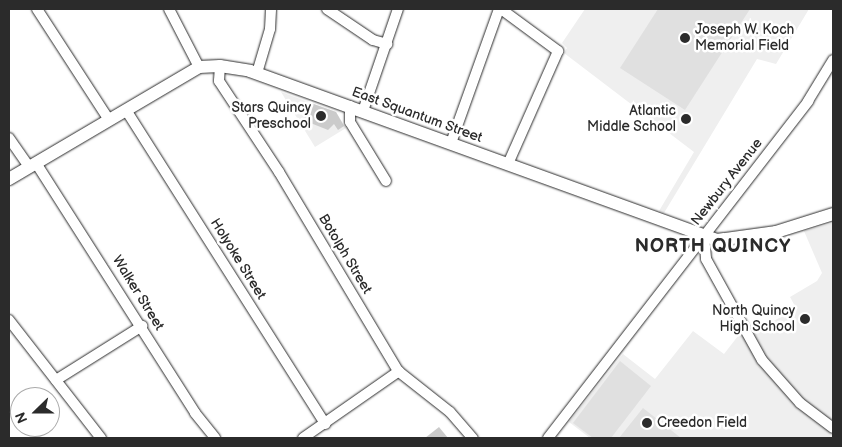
<!DOCTYPE html>
<style>
body{margin:0}
#map{position:relative;width:842px;height:447px;overflow:hidden;background:#fff;font-family:"Balsamiq Sans",sans-serif}
div>[style]{position:absolute}
[style*='--x']{left:calc(var(--x)*1px);top:calc(var(--y)*1px);width:calc(var(--w)*1px);rotate:calc(var(--a)*1deg)}
.built>*{inset:0;background:#efefef}
.green>*{inset:0;background:#e0e0e0}
.building>*{inset:0;background:#cbcbcb}
.roads{filter:drop-shadow(0 0 1px #2b2b2b) drop-shadow(0 0 1px #2b2b2b)}
.minor>*{height:10px;margin:-5px;padding:0 5px;transform-origin:5px;border-radius:5px;background:#fff}
.major>*{height:12px;margin:-6px;padding:0 6px;transform-origin:6px;border-radius:6px;background:#fff}
.dots>*{width:14px;height:14px;translate:-50% -50%;box-sizing:border-box;border:2px solid #fff;border-radius:50%}
span{translate:-50% -50%;white-space:nowrap;text-align:center;line-height:1.15;-webkit-text-stroke:5px #fff;paint-order:stroke}
.poi-label{font-size:14px;color:#2b2b2b}
.left{translate:0 -50%;text-align:left}
.right{translate:-100% -50%;text-align:right}
.street-label{font-size:14px;color:#2b2b2b}
.district-label{font-size:19px;color:#2b2b2b;font-weight:700;letter-spacing:1px}
.frame{position:absolute;inset:0;border:10px solid #2b2b2b;pointer-events:none}
.north{position:absolute;left:10px;top:387px;width:50px;height:50px;box-sizing:border-box;background:#fff;border:1px solid #aaa;border-radius:50%;rotate:248deg;font-size:14px;font-weight:700;line-height:20px;text-align:center;color:#2b2b2b}
.north::after{content:'';display:block;margin:auto;width:18px;height:22px;background:#2b2b2b;clip-path:polygon(50% 0,100% 100%,50% 72%,0 100%)}
</style>
<div id="map">
<div class="built">
<div style="clip-path:polygon(585px 9px,809px 9px,776px 64px,757px 59px,664px 213px,659px 211px,694px 152px,564px 53px,567px 48px,562px 43px)"></div>
<div style="clip-path:polygon(281px 92px,336px 112px,346px 128px,315px 147px)"></div>
<div style="clip-path:polygon(833px 223px,833px 438px,590px 438px,569px 422px,623px 354px,655px 379px,693px 331px,724px 354px,738px 336px,757px 331px,796px 308px,790px 297px,817px 281px,822px 273px,804px 231px)"></div>
</div>
<div class="green">
<div style="clip-path:polygon(658px 9px,750px 9px,685px 110px,620px 68px)"></div>
<div style="clip-path:polygon(620px 361px,651px 386px,611px 438px,593px 438px,573px 423px)"></div>
<div style="clip-path:polygon(643px 408px,681px 438px,619px 438px)"></div>
</div>
<div class="building">
<div style="clip-path:polygon(308px 102px,336px 112px,344px 126px,338px 130px,334px 124px,328px 130px,303px 120px)"></div>
<div style="clip-path:polygon(439px 427px,448px 438px,425px 438px)"></div>
</div>
<div class="roads">
<div class="minor">
<div style="--x:37;--y:9;--w:132;--a:57"></div>
<div style="--x:169;--y:9;--w:65;--a:62.7"></div>
<div style="--x:327;--y:9;--w:55;--a:34"></div>
<div style="--x:373;--y:40;--w:15;--a:16"></div>
<div style="--x:501;--y:9;--w:71;--a:36.4"></div>
<div style="--x:558;--y:51;--w:124;--a:113.9"></div>
<div style="--x:220;--y:66;--w:15;--a:94"></div>
<div style="--x:219;--y:81;--w:109;--a:56.6"></div>
<div style="--x:279;--y:172;--w:232;--a:59.1"></div>
<div style="--x:398;--y:371;--w:66;--a:38.3"></div>
<div style="--x:450;--y:412;--w:35;--a:49"></div>
<div style="--x:257;--y:73;--w:46;--a:-73.5"></div>
<div style="--x:270;--y:29;--w:20;--a:-87"></div>
<div style="--x:350;--y:106;--w:16;--a:90"></div>
<div style="--x:350;--y:122;--w:69;--a:58.6"></div>
<div style="--x:126;--y:110;--w:372;--a:57.6"></div>
<div style="--x:363;--y:111;--w:108;--a:-71.1"></div>
<div style="--x:9;--y:138;--w:35;--a:55"></div>
<div style="--x:451;--y:143;--w:142;--a:-70.3"></div>
<div style="--x:36;--y:163;--w:296;--a:57.5"></div>
<div style="--x:195;--y:413;--w:32;--a:51"></div>
<div style="--x:704;--y:235;--w:24;--a:85"></div>
<div style="--x:706;--y:259;--w:115;--a:61"></div>
<div style="--x:762;--y:360;--w:57;--a:48.5"></div>
<div style="--x:800;--y:403;--w:41;--a:37.1"></div>
<div style="--x:9;--y:320;--w:150;--a:52.1"></div>
<div style="--x:56;--y:380;--w:102;--a:-32.1"></div>
<div style="--x:303;--y:438;--w:117;--a:-34.9"></div>
<div style="--x:548;--y:438;--w:426;--a:-52.3"></div>
<div style="--x:808;--y:101;--w:48;--a:-58.6"></div>
</div>
<div class="major">
<div style="--x:9;--y:179;--w:221;--a:-30.5"></div>
<div style="--x:199;--y:67;--w:21;--a:-3"></div>
<div style="--x:220;--y:66;--w:30;--a:9"></div>
<div style="--x:250;--y:71;--w:497;--a:19.9"></div>
<div style="--x:717;--y:240;--w:60;--a:-7.7"></div>
<div style="--x:776;--y:232;--w:60;--a:-17.5"></div>
</div>
</div>
<div class="dots">
<div style="left:685px;top:38px;background:#2b2b2b"></div>
<div style="left:321px;top:116px;background:#2b2b2b"></div>
<div style="left:686px;top:119px;background:#2b2b2b"></div>
<div style="left:805px;top:319px;background:#2b2b2b"></div>
<div style="left:647px;top:423px;background:#2b2b2b"></div>
</div>
<div class="poi-label">
<span class="left" style="left:695px;top:38px">Joseph W. Koch<br>Memorial Field</span>
<span class="right" style="left:311px;top:116px">Stars Quincy<br>Preschool</span>
<span class="right" style="left:676px;top:119px">Atlantic<br>Middle School</span>
<span class="right" style="left:795px;top:319px">North Quincy<br>High School</span>
<span class="left" style="left:657px;top:423px">Creedon Field</span>
</div>
<div class="street-label">
<span style="left:417px;top:115px;rotate:20deg">East Squantum Street</span>
<span style="left:727px;top:182px;rotate:-52deg">Newbury Avenue</span>
<span style="left:345px;top:254px;rotate:59deg">Botolph Street</span>
<span style="left:238px;top:259px;rotate:58deg">Holyoke Street</span>
<span style="left:138px;top:293px;rotate:58deg">Walker Street</span>
</div>
<div class="district-label">
<span style="left:713px;top:247px">NORTH QUINCY</span>
</div>
<div class="frame"></div>
<div class="north">N</div>
</div>
